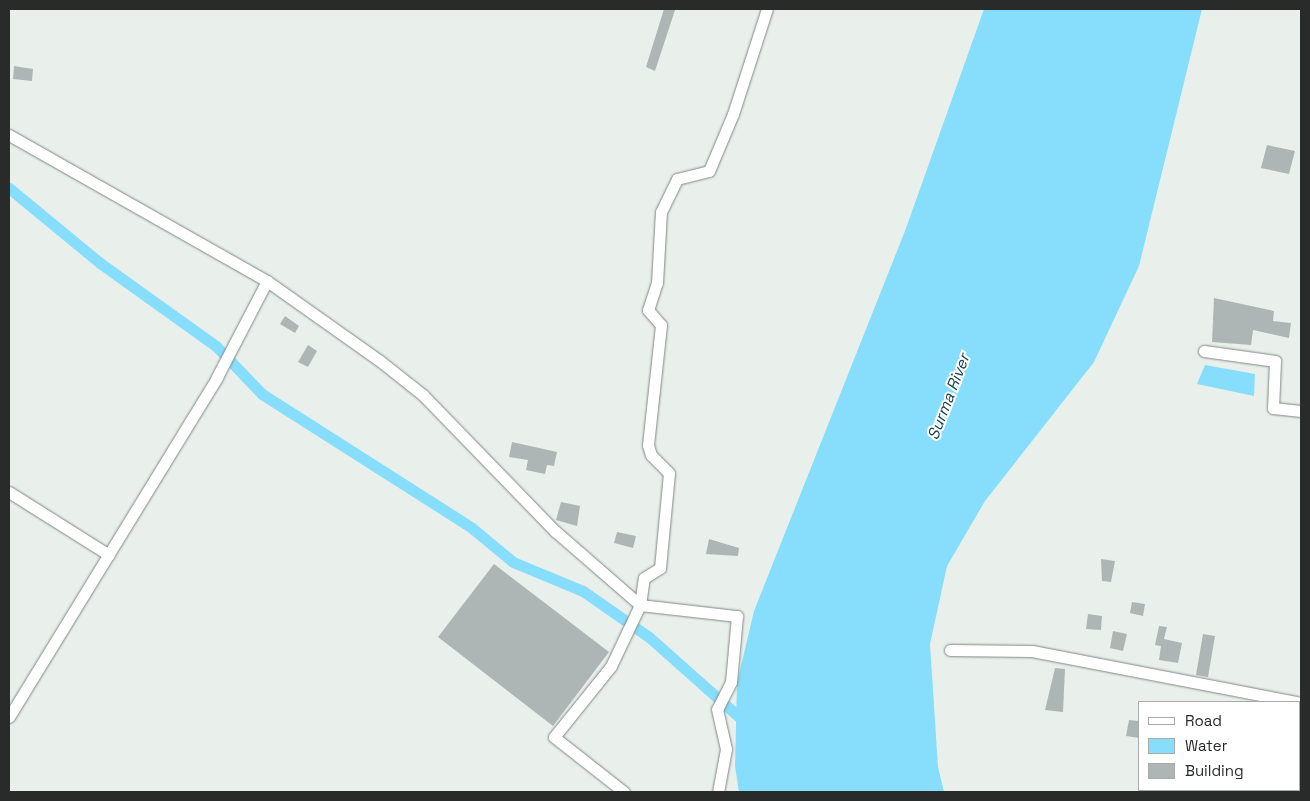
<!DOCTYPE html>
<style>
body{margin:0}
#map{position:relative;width:1310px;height:801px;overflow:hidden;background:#e9f0eb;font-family:"Space Grotesk",sans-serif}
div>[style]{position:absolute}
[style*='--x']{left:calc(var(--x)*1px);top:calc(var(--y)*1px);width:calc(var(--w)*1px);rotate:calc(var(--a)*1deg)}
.water>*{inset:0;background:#86ddfc}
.canal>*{height:11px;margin:-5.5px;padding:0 5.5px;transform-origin:5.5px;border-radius:5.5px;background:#86ddfc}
.building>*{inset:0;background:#adb6b5}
.roads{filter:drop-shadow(0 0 1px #818783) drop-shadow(0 0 1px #818783)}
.minor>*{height:11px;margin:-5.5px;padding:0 5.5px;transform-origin:5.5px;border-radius:5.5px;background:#fff}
span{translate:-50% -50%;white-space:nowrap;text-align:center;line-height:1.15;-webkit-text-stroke:4px #fff;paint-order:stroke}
.water-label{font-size:16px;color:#1a424f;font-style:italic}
.frame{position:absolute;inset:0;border:10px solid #282b29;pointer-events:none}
.legend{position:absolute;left:1138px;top:701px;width:162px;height:90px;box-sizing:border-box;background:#fff;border:1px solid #a9aaa9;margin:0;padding:6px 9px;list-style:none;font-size:15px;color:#282b29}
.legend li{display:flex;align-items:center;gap:10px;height:25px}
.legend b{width:25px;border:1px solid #a9aaa9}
</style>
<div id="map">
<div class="water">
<div style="clip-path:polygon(984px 9px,1202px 9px,1139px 266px,1094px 362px,985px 501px,947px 566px,930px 644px,938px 767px,944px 792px,739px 792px,735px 766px,737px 683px,754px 611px,905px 231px)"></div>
<div style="clip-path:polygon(1205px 365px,1255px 374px,1254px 396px,1197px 384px)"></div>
</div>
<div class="canal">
<div style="--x:9;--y:188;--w:118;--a:39.5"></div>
<div style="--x:100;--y:263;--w:143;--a:35.6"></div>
<div style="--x:216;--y:346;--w:66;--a:46.2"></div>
<div style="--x:262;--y:394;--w:249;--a:32.5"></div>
<div style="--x:472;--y:528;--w:53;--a:39.7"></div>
<div style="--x:513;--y:562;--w:76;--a:22.5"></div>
<div style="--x:583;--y:591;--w:80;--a:34.9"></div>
<div style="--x:649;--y:637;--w:132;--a:41.6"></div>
</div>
<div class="building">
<div style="clip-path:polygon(664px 9px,675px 10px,655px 71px,646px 67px)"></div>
<div style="clip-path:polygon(14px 66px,33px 69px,32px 81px,13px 79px)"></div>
<div style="clip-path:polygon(1267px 145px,1295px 151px,1289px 174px,1261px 168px)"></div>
<div style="clip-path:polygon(1214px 298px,1274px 311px,1273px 321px,1291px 323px,1289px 338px,1253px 330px,1251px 345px,1212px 342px)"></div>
<div style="clip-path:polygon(285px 316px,299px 326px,295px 333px,280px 324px)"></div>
<div style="clip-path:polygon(308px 345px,317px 351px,308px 367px,298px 362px)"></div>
<div style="clip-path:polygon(512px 442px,557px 452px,554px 466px,547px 465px,545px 474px,526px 470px,528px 460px,509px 457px)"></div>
<div style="clip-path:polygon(561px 502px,580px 506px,577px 526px,556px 520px)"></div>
<div style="clip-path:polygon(617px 532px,636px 536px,633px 548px,614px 543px)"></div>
<div style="clip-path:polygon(709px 539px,739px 548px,738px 556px,706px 554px)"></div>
<div style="clip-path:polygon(1101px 559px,1115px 561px,1111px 582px,1102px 581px)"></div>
<div style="clip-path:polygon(494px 564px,609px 652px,553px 726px,438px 637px)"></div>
<div style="clip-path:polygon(1132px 602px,1145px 604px,1143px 616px,1130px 613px)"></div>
<div style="clip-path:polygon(1088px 614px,1102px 616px,1101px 630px,1086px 629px)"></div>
<div style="clip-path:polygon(1159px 626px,1167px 627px,1164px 639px,1182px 643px,1178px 663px,1159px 660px,1161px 646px,1155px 645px)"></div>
<div style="clip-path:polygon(1113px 631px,1127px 634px,1123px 651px,1110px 648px)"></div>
<div style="clip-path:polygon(1203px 634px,1215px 636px,1208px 677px,1196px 675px)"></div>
<div style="clip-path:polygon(1055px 668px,1065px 669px,1063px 712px,1045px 710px)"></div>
<div style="clip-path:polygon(1129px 720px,1139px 721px,1139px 738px,1126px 736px)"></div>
</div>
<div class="roads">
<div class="minor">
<div style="--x:9;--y:135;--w:296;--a:29.5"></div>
<div style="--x:267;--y:281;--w:138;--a:35.3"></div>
<div style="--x:380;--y:361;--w:55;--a:38.3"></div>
<div style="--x:423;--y:395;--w:190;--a:45.9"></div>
<div style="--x:555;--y:531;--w:113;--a:41"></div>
<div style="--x:640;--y:605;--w:98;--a:6.5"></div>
<div style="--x:737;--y:616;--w:66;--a:95.2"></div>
<div style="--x:731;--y:682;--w:30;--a:117"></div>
<div style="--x:717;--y:709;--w:41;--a:77.3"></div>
<div style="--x:726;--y:749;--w:44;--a:100.5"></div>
<div style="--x:1204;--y:351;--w:72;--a:8"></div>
<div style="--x:1275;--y:361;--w:47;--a:92.4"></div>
<div style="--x:1273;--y:408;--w:28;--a:6"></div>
<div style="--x:9;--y:492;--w:118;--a:32.2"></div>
<div style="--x:950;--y:650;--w:82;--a:0.7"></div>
<div style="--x:1032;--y:651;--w:270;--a:10.9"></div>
<div style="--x:9;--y:717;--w:399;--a:-58.5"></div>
<div style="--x:217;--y:377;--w:108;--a:-62.5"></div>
<div style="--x:624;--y:792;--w:89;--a:-141.8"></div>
<div style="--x:554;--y:737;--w:91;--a:-51.2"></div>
<div style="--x:611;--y:666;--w:68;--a:-64.6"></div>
<div style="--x:640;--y:605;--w:27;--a:-82"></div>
<div style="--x:644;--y:578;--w:19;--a:-32"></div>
<div style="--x:660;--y:568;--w:95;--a:-84.6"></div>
<div style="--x:669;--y:473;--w:25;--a:-135"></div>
<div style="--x:651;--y:455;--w:10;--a:-107"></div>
<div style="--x:648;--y:445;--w:121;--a:-83.8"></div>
<div style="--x:661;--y:325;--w:20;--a:-131"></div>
<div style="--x:648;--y:310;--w:28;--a:-72"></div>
<div style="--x:657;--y:283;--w:71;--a:-86.8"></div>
<div style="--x:661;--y:212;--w:37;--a:-64"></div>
<div style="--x:677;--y:179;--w:33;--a:-14"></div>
<div style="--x:709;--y:171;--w:62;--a:-67.2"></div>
<div style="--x:733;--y:114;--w:110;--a:-72.1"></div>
</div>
</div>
<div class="water-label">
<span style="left:949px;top:397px;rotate:-69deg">Surma River</span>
</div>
<div class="frame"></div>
<ul class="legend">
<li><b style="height:6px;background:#fff"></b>Road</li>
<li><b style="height:14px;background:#86ddfc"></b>Water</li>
<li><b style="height:14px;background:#adb6b5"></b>Building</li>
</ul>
</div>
